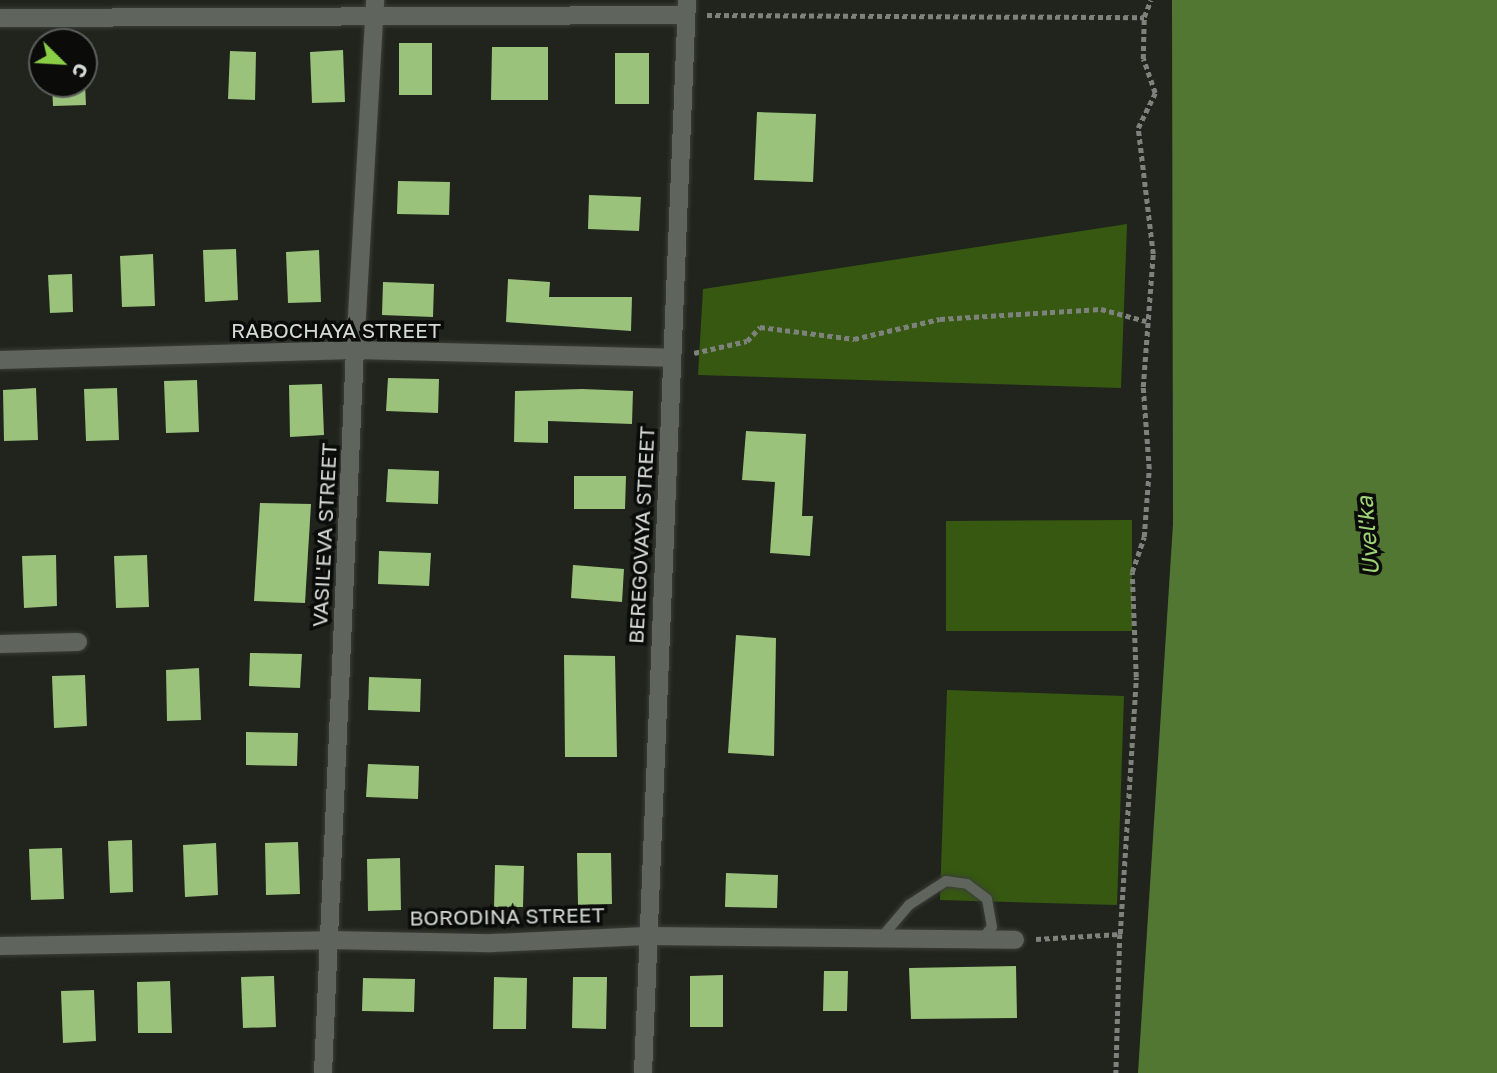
<!DOCTYPE html>
<meta charset="utf-8">
<style>
body{margin:0}
#map{position:relative;width:1497px;height:1073px;overflow:hidden;background:#20241d;font-family:"Golos Text",sans-serif}
div>[style]{position:absolute}
[style*='--x']{left:calc(var(--x)*1px);top:calc(var(--y)*1px);width:calc(var(--w)*1px);rotate:calc(var(--a)*1deg)}
.forest>*{inset:0;background:#365811}
.water>*{inset:0;background:#527733}
.building>*{inset:0;background:#9ac27b}
.path>*{height:4.5px;margin-top:-2.25px;transform-origin:0;background:repeating-linear-gradient(90deg,#7e827c 0 5px,transparent 0 8.5px)}
.roads{filter:drop-shadow(0 0 2px #3b3e38) drop-shadow(0 0 2px #3b3e38)}
.service>*{height:10px;margin:-5px;padding:0 5px;transform-origin:5px;border-radius:5px;background:#5f645c}
.minor>*{height:18px;margin:-9px;padding:0 9px;transform-origin:9px;border-radius:9px;background:#5f645c}
span{translate:-50% -50%;white-space:nowrap;text-align:center;line-height:1.15;-webkit-text-stroke:7px #0b0c0a;paint-order:stroke}
.street-label{font-size:21px;color:#d6d9d4}
.water-label{font-size:23px;color:#9fd375;font-style:italic}
.north{position:absolute;left:28px;top:28px;width:70px;height:70px;box-sizing:border-box;background:#0b0c0a;border:2px solid #5c5e5b;border-radius:50%;rotate:114deg;font-size:19px;font-weight:700;line-height:28px;text-align:center;color:#d6d9d4}
.north::after{content:'';display:block;margin:auto;width:24px;height:32px;background:#8ace47;clip-path:polygon(50% 0,100% 100%,50% 72%,0 100%)}
</style>
<div id="map">
<div class="forest">
<div style="clip-path:polygon(1127px 224px,1121px 388px,698px 375px,703px 289px)"></div>
<div style="clip-path:polygon(1132px 520px,1132px 631px,946px 631px,946px 521px)"></div>
<div style="clip-path:polygon(947px 690px,1124px 696px,1117px 905px,940px 900px)"></div>
</div>
<div class="water">
<div style="clip-path:polygon(1172px 0,1497px 0,1497px 1073px,1138px 1073px,1173px 524px)"></div>
</div>
<div class="building">
<div style="clip-path:polygon(399px 43px,432px 43px,432px 95px,399px 95px)"></div>
<div style="clip-path:polygon(492px 47px,548px 47px,548px 100px,491px 100px)"></div>
<div style="clip-path:polygon(343px 50px,345px 102px,312px 103px,310px 52px)"></div>
<div style="clip-path:polygon(230px 51px,256px 52px,255px 100px,228px 99px)"></div>
<div style="clip-path:polygon(615px 53px,649px 53px,649px 104px,615px 104px)"></div>
<div style="clip-path:polygon(52px 84px,85px 84px,86px 105px,53px 106px)"></div>
<div style="clip-path:polygon(757px 112px,816px 114px,813px 182px,754px 180px)"></div>
<div style="clip-path:polygon(398px 181px,450px 182px,449px 215px,397px 214px)"></div>
<div style="clip-path:polygon(589px 195px,641px 197px,639px 231px,588px 229px)"></div>
<div style="clip-path:polygon(236px 249px,238px 300px,205px 302px,203px 250px)"></div>
<div style="clip-path:polygon(319px 250px,321px 302px,288px 303px,286px 252px)"></div>
<div style="clip-path:polygon(153px 254px,155px 306px,122px 307px,120px 256px)"></div>
<div style="clip-path:polygon(72px 274px,73px 312px,50px 313px,48px 275px)"></div>
<div style="clip-path:polygon(508px 279px,550px 282px,549px 297px,632px 297px,631px 331px,506px 322px)"></div>
<div style="clip-path:polygon(383px 282px,434px 284px,433px 317px,382px 315px)"></div>
<div style="clip-path:polygon(388px 378px,439px 379px,438px 413px,386px 411px)"></div>
<div style="clip-path:polygon(197px 380px,199px 432px,166px 433px,164px 381px)"></div>
<div style="clip-path:polygon(322px 384px,324px 435px,290px 437px,289px 385px)"></div>
<div style="clip-path:polygon(36px 388px,38px 440px,4px 441px,3px 390px)"></div>
<div style="clip-path:polygon(117px 388px,119px 440px,86px 441px,84px 389px)"></div>
<div style="clip-path:polygon(582px 389px,633px 391px,632px 424px,548px 421px,548px 443px,514px 442px,515px 391px)"></div>
<div style="clip-path:polygon(746px 431px,806px 434px,802px 516px,813px 516px,810px 556px,770px 553px,775px 482px,742px 480px)"></div>
<div style="clip-path:polygon(388px 469px,439px 471px,438px 504px,386px 502px)"></div>
<div style="clip-path:polygon(574px 476px,626px 476px,625px 509px,574px 509px)"></div>
<div style="clip-path:polygon(260px 503px,311px 504px,305px 603px,254px 601px)"></div>
<div style="clip-path:polygon(379px 551px,431px 553px,429px 586px,378px 584px)"></div>
<div style="clip-path:polygon(56px 555px,57px 606px,24px 608px,22px 556px)"></div>
<div style="clip-path:polygon(147px 555px,149px 607px,116px 608px,114px 556px)"></div>
<div style="clip-path:polygon(573px 565px,624px 569px,622px 602px,571px 598px)"></div>
<div style="clip-path:polygon(736px 635px,776px 638px,774px 756px,728px 753px)"></div>
<div style="clip-path:polygon(250px 653px,302px 654px,300px 688px,249px 686px)"></div>
<div style="clip-path:polygon(564px 655px,615px 656px,617px 757px,565px 757px)"></div>
<div style="clip-path:polygon(199px 668px,201px 720px,167px 721px,166px 670px)"></div>
<div style="clip-path:polygon(85px 675px,87px 726px,54px 728px,52px 676px)"></div>
<div style="clip-path:polygon(369px 677px,421px 679px,420px 712px,368px 710px)"></div>
<div style="clip-path:polygon(246px 732px,298px 733px,297px 766px,246px 765px)"></div>
<div style="clip-path:polygon(368px 764px,419px 766px,418px 799px,366px 797px)"></div>
<div style="clip-path:polygon(132px 840px,133px 892px,110px 893px,108px 841px)"></div>
<div style="clip-path:polygon(298px 842px,300px 894px,266px 895px,265px 843px)"></div>
<div style="clip-path:polygon(216px 843px,218px 895px,185px 897px,183px 845px)"></div>
<div style="clip-path:polygon(62px 848px,64px 899px,31px 900px,29px 849px)"></div>
<div style="clip-path:polygon(577px 853px,611px 853px,612px 904px,578px 905px)"></div>
<div style="clip-path:polygon(400px 858px,401px 910px,368px 911px,367px 859px)"></div>
<div style="clip-path:polygon(495px 865px,524px 866px,523px 907px,494px 907px)"></div>
<div style="clip-path:polygon(726px 873px,778px 875px,777px 908px,725px 907px)"></div>
<div style="clip-path:polygon(1016px 966px,1017px 1018px,911px 1019px,909px 968px)"></div>
<div style="clip-path:polygon(824px 971px,848px 971px,847px 1011px,823px 1011px)"></div>
<div style="clip-path:polygon(723px 975px,723px 1027px,690px 1027px,690px 976px)"></div>
<div style="clip-path:polygon(274px 976px,276px 1027px,243px 1028px,241px 977px)"></div>
<div style="clip-path:polygon(494px 977px,527px 978px,526px 1029px,493px 1029px)"></div>
<div style="clip-path:polygon(573px 977px,607px 977px,606px 1029px,572px 1028px)"></div>
<div style="clip-path:polygon(363px 978px,415px 979px,414px 1012px,362px 1011px)"></div>
<div style="clip-path:polygon(170px 981px,172px 1033px,138px 1033px,137px 982px)"></div>
<div style="clip-path:polygon(94px 990px,96px 1041px,63px 1043px,61px 991px)"></div>
</div>
<div class="path">
<div style="--x:707;--y:15;--w:437;--a:0.3"></div>
<div style="--x:694;--y:353;--w:54;--a:-12.8"></div>
<div style="--x:747;--y:341;--w:19;--a:-47"></div>
<div style="--x:760;--y:327;--w:95;--a:7.3"></div>
<div style="--x:854;--y:339;--w:88;--a:-13.1"></div>
<div style="--x:940;--y:319;--w:161;--a:-3.6"></div>
<div style="--x:1101;--y:309;--w:47;--a:14.9"></div>
<div style="--x:1120;--y:934;--w:257;--a:-86.4"></div>
<div style="--x:1136;--y:677;--w:105;--a:-92.2"></div>
<div style="--x:1132;--y:572;--w:37;--a:-71"></div>
<div style="--x:1144;--y:537;--w:68;--a:-85.8"></div>
<div style="--x:1149;--y:469;--w:82;--a:-94.2"></div>
<div style="--x:1143;--y:387;--w:133;--a:-85.7"></div>
<div style="--x:1153;--y:254;--w:127;--a:-96.8"></div>
<div style="--x:1138;--y:128;--w:39;--a:-64"></div>
<div style="--x:1155;--y:93;--w:36;--a:-109"></div>
<div style="--x:1143;--y:59;--w:42;--a:-88.6"></div>
<div style="--x:1144;--y:17;--w:18;--a:-68"></div>
<div style="--x:1036;--y:939;--w:84;--a:-3.4"></div>
<div style="--x:1120;--y:934;--w:139;--a:91.6"></div>
</div>
<div class="roads">
<div class="service">
<div style="--x:880;--y:939;--w:45;--a:-49.5"></div>
<div style="--x:909;--y:905;--w:44;--a:-33"></div>
<div style="--x:946;--y:881;--w:21;--a:8"></div>
<div style="--x:967;--y:884;--w:25;--a:37"></div>
<div style="--x:987;--y:899;--w:28;--a:80"></div>
<div style="--x:992;--y:927;--w:17;--a:130"></div>
</div>
<div class="minor">
<div style="--x:0;--y:18;--w:686;--a:-0.25"></div>
<div style="--x:0;--y:360;--w:355;--a:-1.6"></div>
<div style="--x:355;--y:350;--w:317;--a:1.4"></div>
<div style="--x:0;--y:644;--w:78;--a:-1.5"></div>
<div style="--x:0;--y:946;--w:329;--a:-1"></div>
<div style="--x:329;--y:940;--w:163;--a:1.1"></div>
<div style="--x:492;--y:943;--w:154;--a:-2.6"></div>
<div style="--x:646;--y:936;--w:369;--a:0.6"></div>
<div style="--x:323;--y:1073;--w:724;--a:-87.47"></div>
<div style="--x:355;--y:350;--w:351;--a:-86.7"></div>
<div style="--x:643;--y:1073;--w:1074;--a:-87.65"></div>
</div>
</div>
<div class="street-label">
<span style="left:336px;top:330px">RABOCHAYA STREET</span>
<span style="left:324px;top:535px;rotate:-87deg">VASIL'EVA STREET</span>
<span style="left:641px;top:535px;rotate:-87deg">BEREGOVAYA STREET</span>
<span style="left:507px;top:916px;rotate:-1deg">BORODINA STREET</span>
</div>
<div class="water-label">
<span style="left:1367px;top:536px;rotate:-95deg">Uvel'ka</span>
</div>
<div class="north">С</div>
</div>
